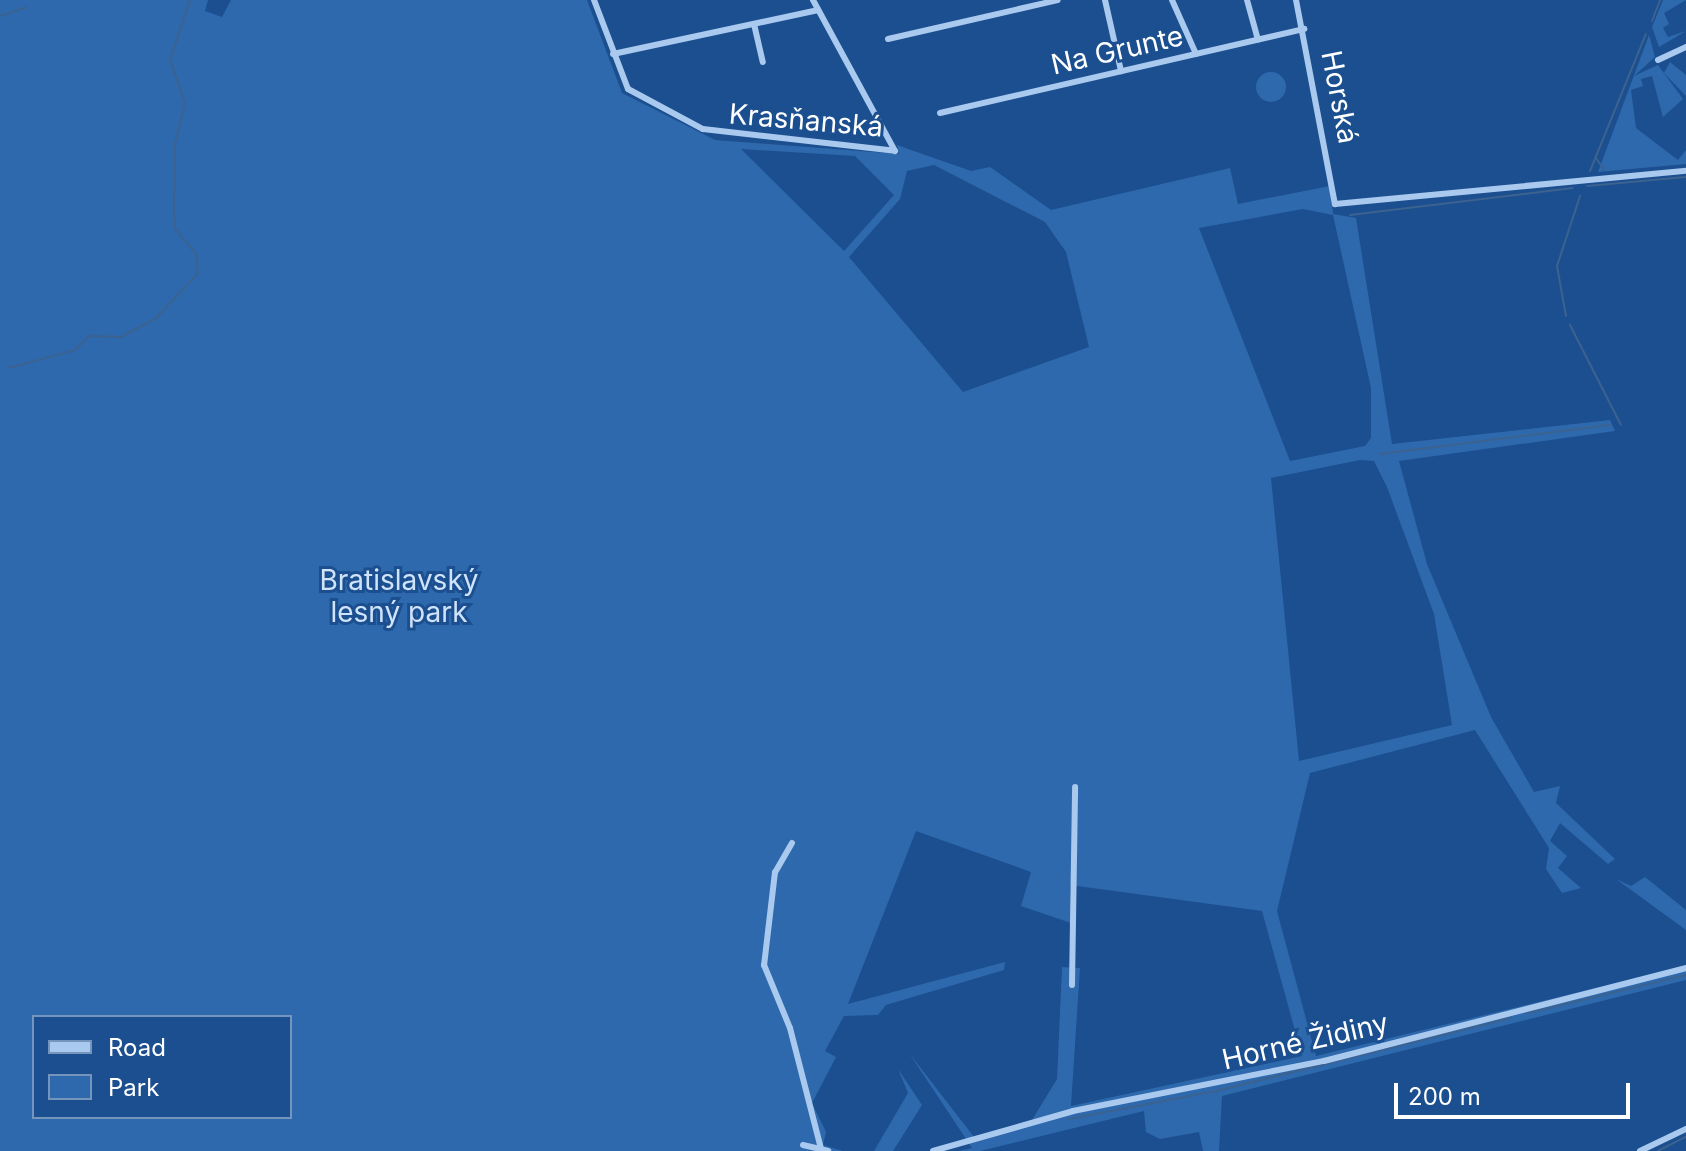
<!DOCTYPE html>
<meta charset="utf-8">
<style>
body{margin:0}
#map{position:relative;width:1686px;height:1151px;overflow:hidden;background:#1b4f8f;font-family:Inter,sans-serif}
div>[style]{position:absolute}
[style*='--x']{left:calc(var(--x)*1px);top:calc(var(--y)*1px);width:calc(var(--w)*1px);rotate:calc(var(--a)*1deg)}
.green>*{inset:0;background:#2e69ad}
.round{border-radius:50%}
.stream>*{height:2px;margin:-1px;padding:0 1px;transform-origin:1px;border-radius:1px;background:#3c6290}
.street>*{height:6px;margin:-3px;padding:0 3px;transform-origin:3px;border-radius:3px;background:#a9c9ee}
span{translate:-50% -50%;white-space:nowrap;text-align:center;line-height:1.15;-webkit-text-stroke:6px #1b4f8f;paint-order:stroke}
.street-label{font-size:28px;color:#fff}
.park-label{font-size:28px;color:#cfe3fa}
.legend{position:absolute;left:32px;top:1015px;width:260px;height:104px;box-sizing:border-box;background:#1b4f8f;border:2px solid #7695bc;margin:0;padding:10px 14px;list-style:none;font-size:24px;color:#fff}
.legend li{display:flex;align-items:center;gap:16px;height:40px}
.legend b{width:40px;border:2px solid #7695bc}
.scale{position:absolute;left:1394px;top:1083px;width:236px;height:36px;box-sizing:border-box;border:4px solid #fff;border-top:0;padding-left:10px;font-size:24px;line-height:28px;white-space:nowrap;color:#fff;-webkit-text-stroke:6px #1b4f8f;paint-order:stroke}
</style>
<div id="map">
<div class="green">
<div style="clip-path:polygon(evenodd,0 0,208px 0,205px 11px,222px 17px,231px 0,587px 0,622px 93px,715px 140px,899px 154px,897px 145px,971px 171px,990px 167px,1051px 210px,1230px 168px,1238px 204px,1330px 186px,1333px 214px,1356px 218px,1392px 444px,1610px 420px,1615px 431px,1399px 461px,1427px 564px,1491px 717px,1534px 792px,1560px 786px,1556px 803px,1615px 859px,1608px 864px,1560px 823px,1550px 841px,1567px 856px,1558px 868px,1581px 888px,1562px 893px,1546px 869px,1549px 848px,1475px 730px,1310px 773px,1277px 911px,1316px 1056px,1686px 966px,1686px 980px,1222px 1096px,1219px 1151px,1203px 1151px,1199px 1132px,1160px 1139px,1146px 1132px,1144px 1111px,980px 1151px,959px 1151px,972px 1148px,909px 1053px,974px 1137px,1032px 1120px,1057px 1079px,1062px 967px,1080px 968px,1071px 1106px,1302px 1056px,1262px 911px,1070px 885px,1071px 923px,1021px 906px,1031px 872px,916px 831px,848px 1004px,1005px 962px,1004px 970px,886px 1005px,878px 1015px,844px 1016px,825px 1051px,836px 1057px,812px 1103px,826px 1132px,823px 1145px,843px 1151px,0 1151px,0 0,741px 149px,855px 156px,894px 195px,844px 251px,741px 149px,0 0,934px 165px,1045px 222px,1066px 252px,1089px 347px,963px 392px,849px 257px,900px 199px,907px 171px,934px 165px,0 0,1303px 209px,1333px 215px,1371px 388px,1371px 438px,1365px 446px,1290px 461px,1199px 228px,1303px 209px,0 0,1360px 460px,1374px 461px,1387px 487px,1434px 614px,1452px 725px,1299px 761px,1271px 478px,1360px 460px,0 0,34px 1017px,290px 1017px,290px 1117px,34px 1117px,34px 1017px)"></div>
<div style="clip-path:polygon(1663px 0,1686px 0,1664px 13px,1669px 24px,1663px 28px,1668px 37px,1686px 31px,1659px 47px,1652px 27px)"></div>
<div style="clip-path:polygon(1649px 35px,1655px 57px,1634px 76px,1658px 65px,1683px 99px,1663px 117px,1652px 76px,1641px 79px,1643px 86px,1631px 90px,1636px 128px,1678px 160px,1686px 150px,1686px 164px,1598px 172px)"></div>
<div style="clip-path:polygon(1670px 62px,1686px 75px,1686px 96px,1664px 73px)"></div>
<div class="round" style="left:1256px;top:72px;width:30px;height:30px"></div>
<div style="clip-path:polygon(1645px 877px,1686px 910px,1686px 930px,1616px 879px,1631px 886px)"></div>
<div style="clip-path:polygon(898px 1069px,922px 1105px,893px 1151px,874px 1151px,908px 1093px)"></div>
</div>
<div class="stream">
<div style="--x:0;--y:16;--w:28;--a:-18"></div>
<div style="--x:1652;--y:21;--w:22;--a:-69"></div>
<div style="--x:1596;--y:158;--w:14;--a:56"></div>
<div style="--x:1590;--y:171;--w:148;--a:-67.8"></div>
<div style="--x:1587;--y:186;--w:99;--a:-5.2"></div>
<div style="--x:1350;--y:215;--w:224;--a:-6.9"></div>
<div style="--x:1566;--y:316;--w:51;--a:-100.2"></div>
<div style="--x:1557;--y:266;--w:74;--a:-71.8"></div>
<div style="--x:1570;--y:325;--w:112;--a:63"></div>
<div style="--x:8;--y:368;--w:69;--a:-15"></div>
<div style="--x:75;--y:350;--w:20;--a:-45"></div>
<div style="--x:89;--y:336;--w:32;--a:2"></div>
<div style="--x:121;--y:337;--w:40;--a:-28"></div>
<div style="--x:156;--y:318;--w:62;--a:-47"></div>
<div style="--x:198;--y:273;--w:19;--a:-96"></div>
<div style="--x:196;--y:254;--w:33;--a:-130"></div>
<div style="--x:175;--y:229;--w:20;--a:-93"></div>
<div style="--x:174;--y:209;--w:65;--a:-89.1"></div>
<div style="--x:175;--y:144;--w:42;--a:-76.3"></div>
<div style="--x:185;--y:103;--w:46;--a:-109.2"></div>
<div style="--x:170;--y:60;--w:63;--a:-71.6"></div>
<div style="--x:1380;--y:454;--w:233;--a:-7.2"></div>
<div style="--x:1528;--y:1013;--w:163;--a:-13.5"></div>
<div style="--x:1069;--y:1119;--w:150;--a:-10.8"></div>
<div style="--x:1216;--y:1091;--w:304;--a:-13.9"></div>
<div style="--x:1658;--y:1151;--w:31;--a:-27"></div>
</div>
<div class="street">
<div style="--x:594;--y:0;--w:95;--a:69.1"></div>
<div style="--x:628;--y:89;--w:85;--a:28.1"></div>
<div style="--x:703;--y:129;--w:193;--a:6.5"></div>
<div style="--x:813;--y:0;--w:172;--a:61.5"></div>
<div style="--x:1105;--y:0;--w:73;--a:77.3"></div>
<div style="--x:1172;--y:0;--w:59;--a:66"></div>
<div style="--x:1247;--y:0;--w:41;--a:74.6"></div>
<div style="--x:1296;--y:0;--w:208;--a:79.2"></div>
<div style="--x:1335;--y:204;--w:353;--a:-5.4"></div>
<div style="--x:754;--y:24;--w:39;--a:77"></div>
<div style="--x:888;--y:39;--w:174;--a:-12.9"></div>
<div style="--x:613;--y:54;--w:210;--a:-12.1"></div>
<div style="--x:1658;--y:60;--w:31;--a:-25"></div>
<div style="--x:940;--y:113;--w:374;--a:-13"></div>
<div style="--x:792;--y:843;--w:34;--a:120"></div>
<div style="--x:775;--y:872;--w:94;--a:96.7"></div>
<div style="--x:764;--y:965;--w:68;--a:67.6"></div>
<div style="--x:790;--y:1028;--w:125;--a:75.6"></div>
<div style="--x:1072;--y:985;--w:198;--a:-89.1"></div>
<div style="--x:803;--y:1145;--w:26;--a:13"></div>
<div style="--x:933;--y:1151;--w:146;--a:-15.9"></div>
<div style="--x:1073;--y:1111;--w:256;--a:-11.3"></div>
<div style="--x:1324;--y:1061;--w:374;--a:-14.4"></div>
<div style="--x:1640;--y:1151;--w:51;--a:-25.6"></div>
</div>
<div class="street-label">
<span style="left:1117px;top:50px;rotate:-13deg">Na Grunte</span>
<span style="left:1340px;top:97px;rotate:79deg">Horská</span>
<span style="left:806px;top:120px;rotate:5deg">Krasňanská</span>
<span style="left:1305px;top:1041px;rotate:-13deg">Horné Židiny</span>
</div>
<div class="park-label">
<span style="left:399px;top:596px">Bratislavský<br>lesný park</span>
</div>
<ul class="legend">
<li><b style="height:10px;background:#a9c9ee"></b>Road</li>
<li><b style="height:22px;background:#2e69ad"></b>Park</li>
</ul>
<div class="scale">200 m</div>
</div>
